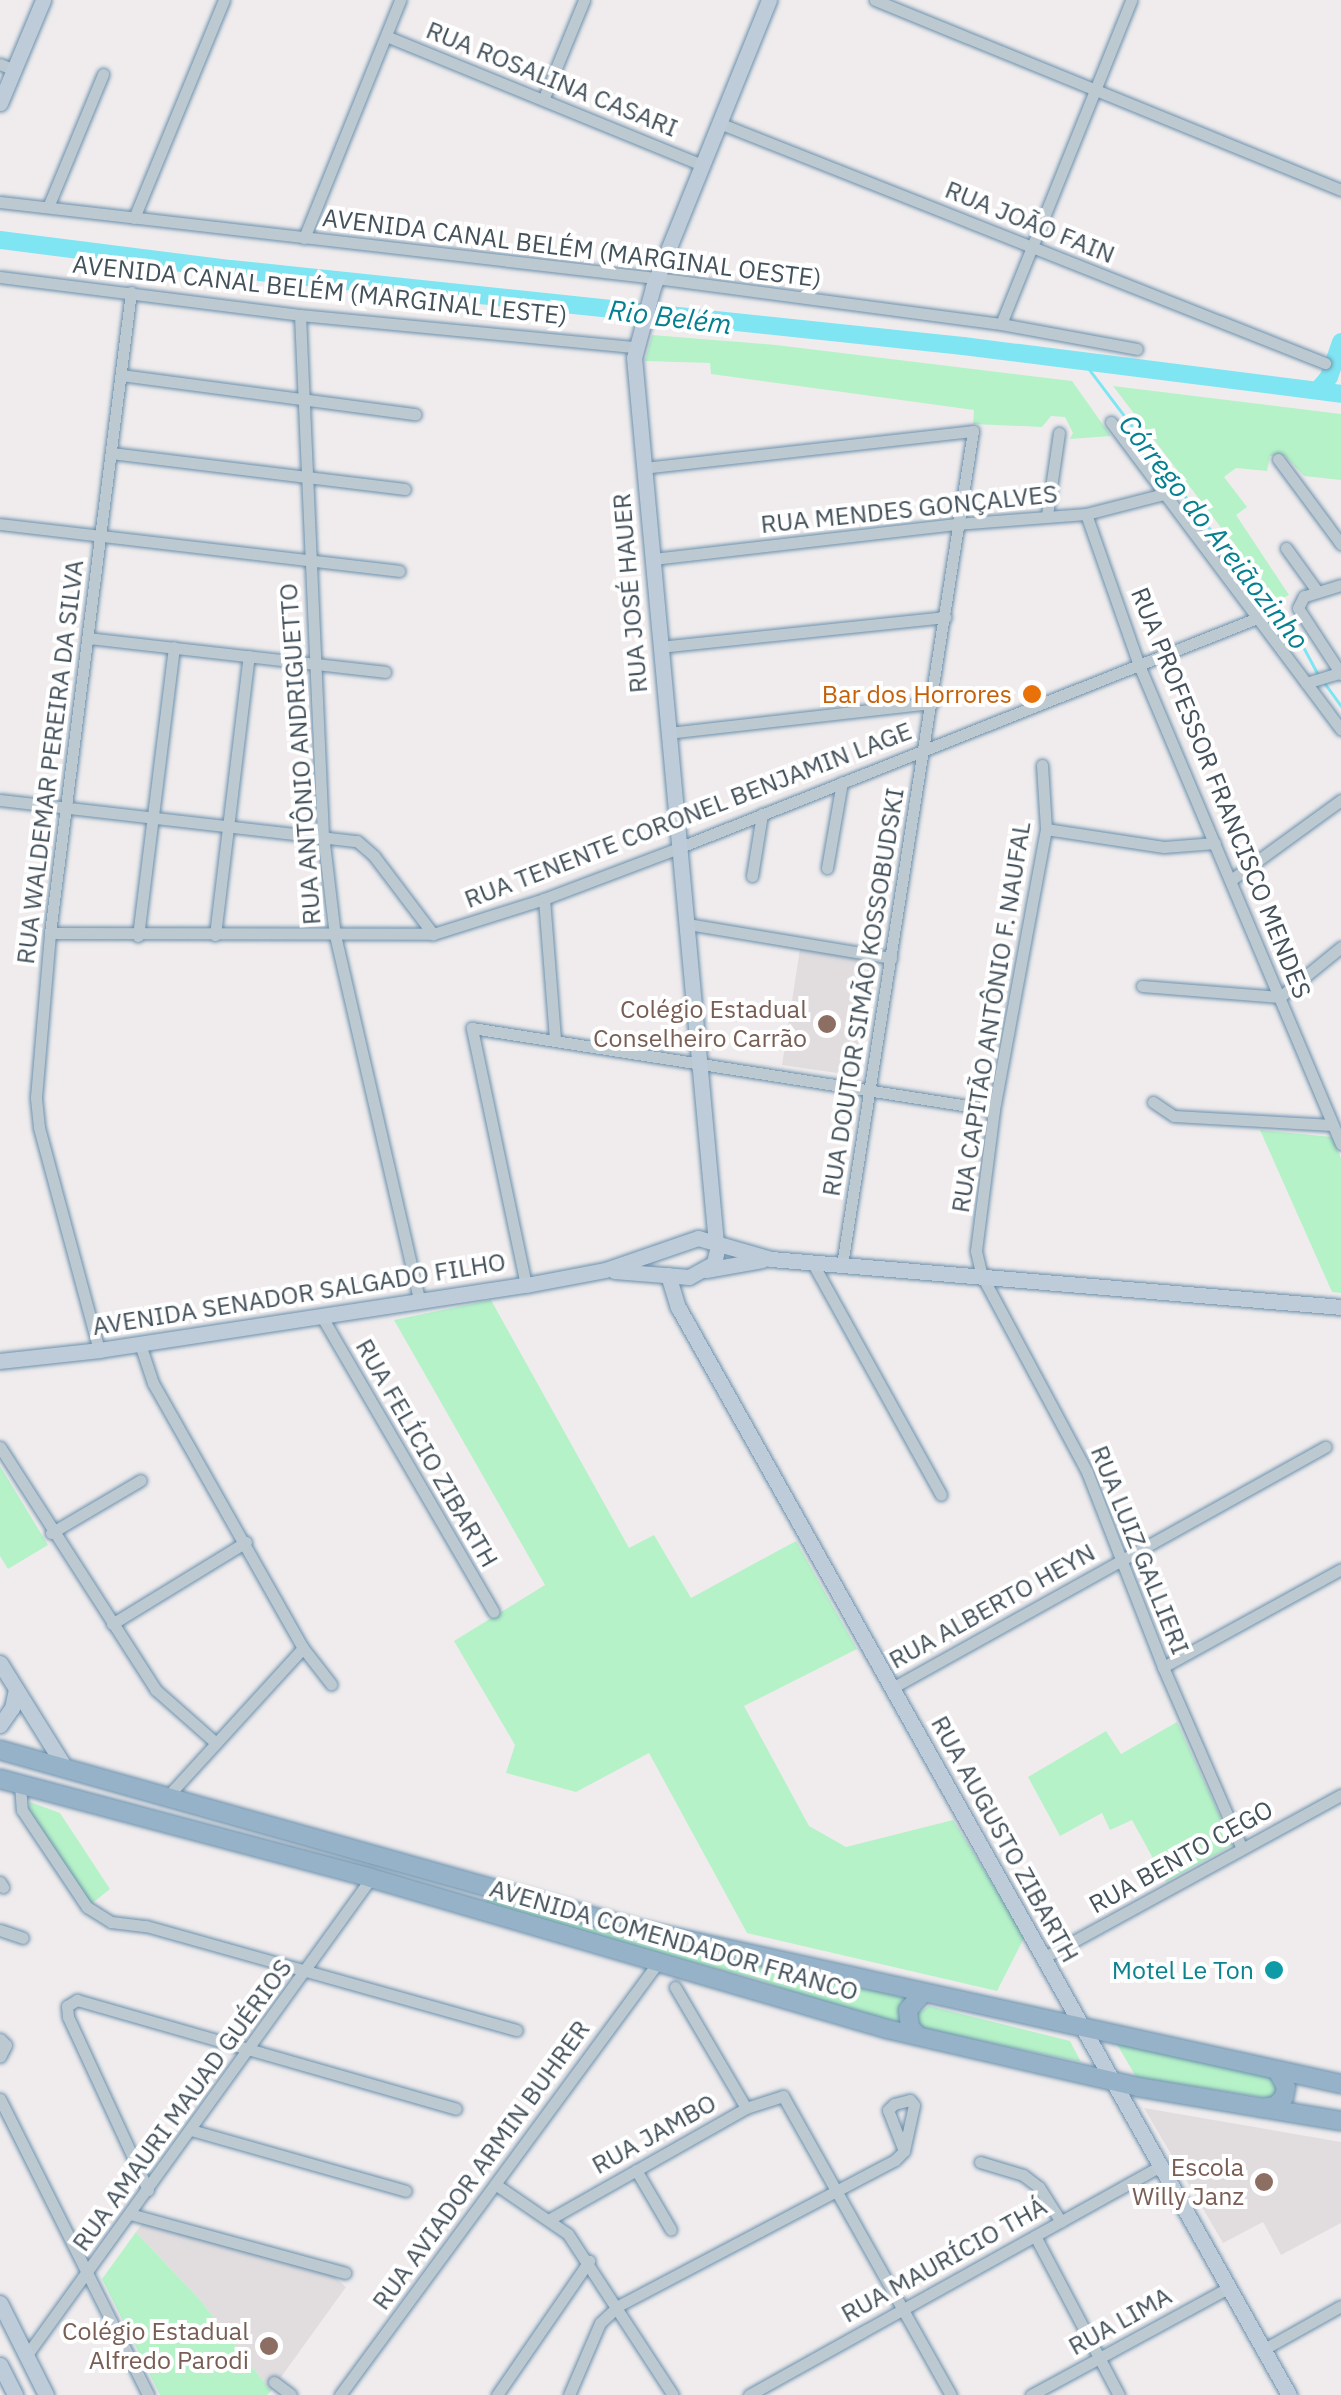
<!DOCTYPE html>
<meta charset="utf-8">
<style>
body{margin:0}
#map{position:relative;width:1341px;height:2395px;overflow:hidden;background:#f0eced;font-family:"IBM Plex Sans",sans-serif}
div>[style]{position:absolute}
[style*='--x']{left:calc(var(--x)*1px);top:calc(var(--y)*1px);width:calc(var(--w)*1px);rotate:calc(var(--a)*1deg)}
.education>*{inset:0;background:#e1dddf}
.green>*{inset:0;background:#b6f2c8}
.stream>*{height:2.5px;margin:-1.25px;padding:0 1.25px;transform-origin:1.25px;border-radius:1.25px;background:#80e5f2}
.river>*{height:18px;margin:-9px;padding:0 9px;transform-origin:9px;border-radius:9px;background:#80e5f2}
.roads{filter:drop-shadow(0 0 2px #6b90ac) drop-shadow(0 0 2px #6b90ac)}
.minor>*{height:11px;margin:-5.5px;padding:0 5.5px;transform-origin:5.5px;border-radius:5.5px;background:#bcc9d1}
.secondary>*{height:15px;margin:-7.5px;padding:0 7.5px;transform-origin:7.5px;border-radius:7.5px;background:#bdccd8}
.trunk>*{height:18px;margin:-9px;padding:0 9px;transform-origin:9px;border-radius:9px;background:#95b2c8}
.dots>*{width:28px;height:28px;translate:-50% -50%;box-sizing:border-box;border:5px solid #fff;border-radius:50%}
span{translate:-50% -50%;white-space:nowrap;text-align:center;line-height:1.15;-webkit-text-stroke:8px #fff;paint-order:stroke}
.street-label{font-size:25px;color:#44525c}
.food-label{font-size:25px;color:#c56008}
.right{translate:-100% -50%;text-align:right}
.education-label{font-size:25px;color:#785e54}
.culture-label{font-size:25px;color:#0d838f}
.water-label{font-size:28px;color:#048091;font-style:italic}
</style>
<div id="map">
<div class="education">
<div style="clip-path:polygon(800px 949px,877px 961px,858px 1076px,782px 1065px)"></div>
<div style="clip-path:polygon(1144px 2108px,1341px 2142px,1341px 2223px,1281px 2255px,1263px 2222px,1223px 2243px)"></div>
<div style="clip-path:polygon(144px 2221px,329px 2272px,346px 2287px,271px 2391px,201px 2301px,136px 2232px)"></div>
</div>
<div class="green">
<div style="clip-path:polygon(652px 335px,776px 345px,1072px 381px,1111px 436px,1070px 439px,1073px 433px,1065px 417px,1051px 416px,1042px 427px,973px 424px,974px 410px,711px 374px,710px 363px,645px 361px)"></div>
<div style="clip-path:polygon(1113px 386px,1341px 414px,1341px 480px,1304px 476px,1285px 456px,1270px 456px,1267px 471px,1236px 468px,1224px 477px,1247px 507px,1236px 515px,1289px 595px,1277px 601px)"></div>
<div style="clip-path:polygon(1260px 1130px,1332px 1137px,1341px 1158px,1341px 1293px,1332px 1292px)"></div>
<div style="clip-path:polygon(491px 1300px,629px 1548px,654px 1535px,691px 1598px,796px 1541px,857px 1649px,744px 1706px,809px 1826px,846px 1847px,953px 1820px,1025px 1936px,997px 1991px,747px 1933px,649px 1753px,576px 1792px,506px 1773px,515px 1745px,454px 1641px,545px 1585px,394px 1320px)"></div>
<div style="clip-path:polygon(0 1466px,48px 1545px,8px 1569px,0 1556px)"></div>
<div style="clip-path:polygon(1177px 1722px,1233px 1845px,1166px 1882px,1132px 1820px,1110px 1830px,1102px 1813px,1060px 1836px,1028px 1777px,1106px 1731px,1121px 1754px)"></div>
<div style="clip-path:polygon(30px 1802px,60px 1813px,110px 1889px,90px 1905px,29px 1809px)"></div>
<div style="clip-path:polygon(488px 1897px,910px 1999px,916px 2035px,762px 1981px,484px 1905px)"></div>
<div style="clip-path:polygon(929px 2006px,1070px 2041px,1081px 2062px,920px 2028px,917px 2014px)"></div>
<div style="clip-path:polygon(1114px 2039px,1282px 2079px,1274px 2099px,1136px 2077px)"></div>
<div style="clip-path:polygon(136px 2232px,201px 2301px,271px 2391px,267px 2395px,160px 2395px,102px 2279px)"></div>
</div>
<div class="stream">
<div style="--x:1083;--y:361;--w:318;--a:52.9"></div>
<div style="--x:1275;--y:615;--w:26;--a:39"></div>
<div style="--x:1295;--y:631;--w:51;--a:61.9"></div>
<div style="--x:1324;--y:682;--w:29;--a:54"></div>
</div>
<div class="river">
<div style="--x:0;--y:240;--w:233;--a:7.2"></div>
<div style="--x:231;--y:269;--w:736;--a:6"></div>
<div style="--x:963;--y:346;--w:381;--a:7.2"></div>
<div style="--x:1318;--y:390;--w:17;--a:-50"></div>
<div style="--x:1329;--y:377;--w:37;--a:-71"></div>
</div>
<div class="roads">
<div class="minor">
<div style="--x:875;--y:0;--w:503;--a:22.18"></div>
<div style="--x:386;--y:36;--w:341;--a:22.2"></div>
<div style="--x:0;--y:64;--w:15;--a:23"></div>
<div style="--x:543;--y:100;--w:108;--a:-67.7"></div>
<div style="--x:719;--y:123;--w:652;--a:21.61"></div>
<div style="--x:0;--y:202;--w:660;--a:6.61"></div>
<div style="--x:656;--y:278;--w:348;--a:7.6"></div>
<div style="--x:1001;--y:324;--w:138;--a:10.4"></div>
<div style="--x:48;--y:207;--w:144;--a:-67.5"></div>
<div style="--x:134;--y:218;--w:236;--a:-67.6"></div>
<div style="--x:304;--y:238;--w:257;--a:-68"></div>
<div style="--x:0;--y:277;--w:302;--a:7.2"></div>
<div style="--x:300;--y:315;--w:337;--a:5.5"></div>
<div style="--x:300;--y:315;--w:521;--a:87.47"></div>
<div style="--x:323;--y:835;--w:101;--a:83.2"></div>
<div style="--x:335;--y:935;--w:375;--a:77"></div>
<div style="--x:1001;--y:324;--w:349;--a:-68.1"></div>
<div style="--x:121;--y:375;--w:297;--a:7.6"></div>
<div style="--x:1111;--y:422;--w:384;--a:53.2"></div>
<div style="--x:111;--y:453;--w:296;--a:7"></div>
<div style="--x:1278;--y:459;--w:106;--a:53.5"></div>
<div style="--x:643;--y:468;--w:332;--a:-6.4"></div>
<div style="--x:973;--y:431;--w:844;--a:98.93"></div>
<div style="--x:1086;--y:514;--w:160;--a:70.7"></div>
<div style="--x:1139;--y:665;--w:520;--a:67.13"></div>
<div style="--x:1047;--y:515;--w:83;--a:-81.7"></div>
<div style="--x:0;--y:524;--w:402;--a:6.7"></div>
<div style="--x:1286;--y:548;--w:53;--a:54.2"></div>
<div style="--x:653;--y:559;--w:305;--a:-6.6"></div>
<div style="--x:956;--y:524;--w:130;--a:-4.4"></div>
<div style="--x:1086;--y:514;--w:85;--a:-14.4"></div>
<div style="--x:1341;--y:585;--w:39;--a:163"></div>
<div style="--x:1304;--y:596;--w:13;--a:117"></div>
<div style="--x:1298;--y:608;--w:79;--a:56.9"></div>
<div style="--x:88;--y:638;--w:299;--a:6.5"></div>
<div style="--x:660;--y:647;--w:287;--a:-6"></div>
<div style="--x:1306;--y:683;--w:37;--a:-17"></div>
<div style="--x:668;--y:733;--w:266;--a:-6.5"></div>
<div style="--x:1042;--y:765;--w:64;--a:86.4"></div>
<div style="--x:1046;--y:829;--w:286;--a:100.5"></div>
<div style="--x:994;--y:1110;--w:142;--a:97.3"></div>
<div style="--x:976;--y:1251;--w:26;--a:77"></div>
<div style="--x:982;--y:1276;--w:222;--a:61.8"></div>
<div style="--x:1087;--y:1472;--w:209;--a:68.7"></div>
<div style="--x:1163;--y:1667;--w:198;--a:66.5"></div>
<div style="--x:0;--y:800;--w:359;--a:6.6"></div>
<div style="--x:357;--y:841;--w:23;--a:41"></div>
<div style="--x:374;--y:856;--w:98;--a:52.9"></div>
<div style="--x:1046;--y:829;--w:119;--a:8.7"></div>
<div style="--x:1164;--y:847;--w:51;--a:-4.5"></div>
<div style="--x:827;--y:868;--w:87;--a:-80.1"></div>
<div style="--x:752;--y:876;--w:63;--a:-80.8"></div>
<div style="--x:1231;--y:880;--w:136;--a:-36"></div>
<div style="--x:544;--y:899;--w:141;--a:85.5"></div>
<div style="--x:688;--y:924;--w:206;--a:9.5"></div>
<div style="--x:50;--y:933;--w:383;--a:0.1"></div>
<div style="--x:433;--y:934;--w:116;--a:-17.5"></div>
<div style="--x:544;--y:899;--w:143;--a:-20.8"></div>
<div style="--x:678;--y:848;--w:623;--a:-21.66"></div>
<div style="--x:215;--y:935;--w:281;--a:-83.1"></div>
<div style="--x:138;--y:936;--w:291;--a:-82.9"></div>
<div style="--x:1142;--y:986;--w:138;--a:4.6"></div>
<div style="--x:1280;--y:997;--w:79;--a:-39.3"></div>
<div style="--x:1153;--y:1102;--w:25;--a:34"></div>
<div style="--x:1174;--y:1116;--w:158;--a:3.3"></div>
<div style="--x:812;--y:1262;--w:266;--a:61"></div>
<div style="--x:526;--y:1285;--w:263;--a:-101.9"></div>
<div style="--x:472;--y:1028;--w:528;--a:8.93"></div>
<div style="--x:322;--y:1317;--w:341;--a:59.8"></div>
<div style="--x:140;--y:1344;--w:41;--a:71.6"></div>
<div style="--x:153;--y:1383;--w:305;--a:60.5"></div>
<div style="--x:303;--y:1648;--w:203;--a:132.4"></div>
<div style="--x:99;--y:1350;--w:231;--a:-105.1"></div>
<div style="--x:39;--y:1127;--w:30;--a:-96"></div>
<div style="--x:36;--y:1097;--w:165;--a:-85.1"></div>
<div style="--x:50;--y:933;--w:646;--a:-82.8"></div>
<div style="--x:0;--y:1447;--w:289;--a:57.3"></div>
<div style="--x:156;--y:1690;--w:80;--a:41.5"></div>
<div style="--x:51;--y:1533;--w:104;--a:-30.5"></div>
<div style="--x:112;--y:1624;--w:157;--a:-31.5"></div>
<div style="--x:303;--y:1648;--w:46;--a:52.1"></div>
<div style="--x:1163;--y:1667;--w:203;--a:-28.8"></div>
<div style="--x:892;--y:1688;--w:496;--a:-29.1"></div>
<div style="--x:20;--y:1784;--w:26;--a:86"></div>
<div style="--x:22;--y:1810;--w:117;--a:56.2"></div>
<div style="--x:87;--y:1907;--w:28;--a:32"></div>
<div style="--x:111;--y:1922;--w:35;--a:7"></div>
<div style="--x:146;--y:1926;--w:385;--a:15.7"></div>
<div style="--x:0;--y:1882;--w:6;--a:59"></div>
<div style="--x:0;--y:1930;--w:24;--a:19"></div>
<div style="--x:1043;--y:1958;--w:340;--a:-28.7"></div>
<div style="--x:675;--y:1987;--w:140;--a:59.6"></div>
<div style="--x:0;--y:2039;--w:8;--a:45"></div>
<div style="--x:6;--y:2045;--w:13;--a:117"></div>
<div style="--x:0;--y:2099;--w:331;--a:63.4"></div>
<div style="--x:910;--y:2100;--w:6;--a:51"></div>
<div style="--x:914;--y:2105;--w:47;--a:102.3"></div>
<div style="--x:904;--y:2151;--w:44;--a:-111.3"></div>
<div style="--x:888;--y:2110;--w:8;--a:-45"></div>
<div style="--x:894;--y:2104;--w:16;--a:-14"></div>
<div style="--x:191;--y:2130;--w:223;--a:15.8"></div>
<div style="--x:980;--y:2162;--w:45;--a:16.8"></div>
<div style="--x:1023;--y:2175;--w:20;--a:37"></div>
<div style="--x:1039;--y:2187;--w:41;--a:57.8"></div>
<div style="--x:636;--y:2170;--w:69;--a:59.7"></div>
<div style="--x:495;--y:2184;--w:88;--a:34.4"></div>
<div style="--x:568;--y:2234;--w:192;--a:56.9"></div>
<div style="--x:148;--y:2190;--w:191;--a:-114.8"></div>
<div style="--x:68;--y:2017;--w:11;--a:-95"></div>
<div style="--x:67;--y:2006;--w:12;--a:-31"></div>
<div style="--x:77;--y:2000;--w:394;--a:16"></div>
<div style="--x:130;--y:2214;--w:223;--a:15.3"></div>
<div style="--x:550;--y:2219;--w:225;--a:-29.5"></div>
<div style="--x:746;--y:2108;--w:39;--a:-18"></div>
<div style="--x:783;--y:2096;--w:343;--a:60.7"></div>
<div style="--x:1035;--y:2236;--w:180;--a:62.2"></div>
<div style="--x:1264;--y:2349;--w:88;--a:-29.2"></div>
<div style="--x:26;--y:2356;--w:589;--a:-54.18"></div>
<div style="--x:274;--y:2382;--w:21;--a:37"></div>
<div style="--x:340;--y:2395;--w:539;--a:-53.68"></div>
<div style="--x:497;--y:2395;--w:163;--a:-55.5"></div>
<div style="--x:569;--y:2395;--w:78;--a:-66.7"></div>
<div style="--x:600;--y:2323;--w:25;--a:-43"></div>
<div style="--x:618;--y:2306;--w:313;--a:-27.8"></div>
<div style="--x:895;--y:2160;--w:13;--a:-45"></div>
<div style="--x:749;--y:2395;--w:473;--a:-29.1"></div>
<div style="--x:1031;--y:2395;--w:226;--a:-28.5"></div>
</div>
<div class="secondary">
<div style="--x:0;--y:103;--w:112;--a:-67.3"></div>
<div style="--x:716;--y:1243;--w:889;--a:-95.29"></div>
<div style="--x:634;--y:358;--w:73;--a:-75"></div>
<div style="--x:653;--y:287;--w:310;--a:-68"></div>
<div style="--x:706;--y:1270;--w:57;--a:-10.1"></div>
<div style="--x:614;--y:1271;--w:75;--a:4.6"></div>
<div style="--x:689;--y:1277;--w:29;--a:-29"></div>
<div style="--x:714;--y:1263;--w:18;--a:-77"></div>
<div style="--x:668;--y:1275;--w:34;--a:73"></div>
<div style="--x:678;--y:1307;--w:1248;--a:60.68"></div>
<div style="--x:0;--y:1361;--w:100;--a:-6.3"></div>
<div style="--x:99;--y:1350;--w:432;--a:-8.7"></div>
<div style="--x:526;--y:1285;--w:80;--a:-10.8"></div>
<div style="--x:605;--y:1270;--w:98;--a:-19"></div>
<div style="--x:698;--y:1238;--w:76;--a:16"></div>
<div style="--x:771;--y:1259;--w:572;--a:4.81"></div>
<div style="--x:0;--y:1663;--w:125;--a:58.1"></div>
<div style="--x:0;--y:1725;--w:21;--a:-55"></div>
<div style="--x:12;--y:1708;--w:19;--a:-78"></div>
<div style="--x:0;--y:2303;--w:103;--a:63.4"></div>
<div style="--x:0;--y:2365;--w:34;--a:63"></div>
</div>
<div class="trunk">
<div style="--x:0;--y:1750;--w:662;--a:15.7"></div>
<div style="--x:637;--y:1929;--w:721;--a:12.42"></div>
<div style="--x:0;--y:1779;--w:384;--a:14.9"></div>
<div style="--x:371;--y:1878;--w:538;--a:16.31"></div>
<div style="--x:887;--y:2029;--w:258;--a:13"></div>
<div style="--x:1138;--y:2087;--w:206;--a:9.5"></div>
<div style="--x:918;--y:2036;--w:12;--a:-132"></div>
<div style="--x:910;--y:2027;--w:17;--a:-97"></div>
<div style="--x:908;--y:2010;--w:23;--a:-49"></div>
<div style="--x:1262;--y:2108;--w:13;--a:-9"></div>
<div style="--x:1275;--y:2106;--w:13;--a:-45"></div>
<div style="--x:1284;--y:2097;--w:10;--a:-79"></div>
<div style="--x:1286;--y:2087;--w:19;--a:-118"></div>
</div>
</div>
<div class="dots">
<div style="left:1032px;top:694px;background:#e8710a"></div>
<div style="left:827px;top:1024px;background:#8d6e63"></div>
<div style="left:1274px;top:1970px;background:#0f9aa8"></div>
<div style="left:1264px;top:2182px;background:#8d6e63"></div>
<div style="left:269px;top:2346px;background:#8d6e63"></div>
</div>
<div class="street-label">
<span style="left:552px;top:79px;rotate:22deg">RUA ROSALINA CASARI</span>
<span style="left:1030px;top:222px;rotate:22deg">RUA JOÃO FAIN</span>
<span style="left:572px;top:248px;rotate:7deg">AVENIDA CANAL BELÉM (MARGINAL OESTE)</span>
<span style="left:320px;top:290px;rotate:6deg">AVENIDA CANAL BELÉM (MARGINAL LESTE)</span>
<span style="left:909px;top:509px;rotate:-6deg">RUA MENDES GONÇALVES</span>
<span style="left:630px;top:593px;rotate:-95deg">RUA JOSÉ HAUER</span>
<span style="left:300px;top:754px;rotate:-94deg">RUA ANTÔNIO ANDRIGUETTO</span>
<span style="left:50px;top:762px;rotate:-83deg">RUA WALDEMAR PEREIRA DA SILVA</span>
<span style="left:1221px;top:793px;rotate:68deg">RUA PROFESSOR FRANCISCO MENDES</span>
<span style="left:688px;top:815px;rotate:-21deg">RUA TENENTE CORONEL BENJAMIN LAGE</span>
<span style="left:863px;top:992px;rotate:-81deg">RUA DOUTOR SIMÃO KOSSOBUDSKI</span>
<span style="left:991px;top:1017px;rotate:-81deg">RUA CAPITÃO ANTÔNIO F. NAUFAL</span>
<span style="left:299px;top:1294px;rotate:-9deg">AVENIDA SENADOR SALGADO FILHO</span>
<span style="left:427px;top:1453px;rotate:60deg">RUA FELÍCIO ZIBARTH</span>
<span style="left:1140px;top:1550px;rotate:68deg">RUA LUIZ GALLIERI</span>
<span style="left:992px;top:1606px;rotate:-29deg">RUA ALBERTO HEYN</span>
<span style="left:1005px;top:1839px;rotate:61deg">RUA AUGUSTO ZIBARTH</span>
<span style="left:1181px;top:1857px;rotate:-29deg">RUA BENTO CEGO</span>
<span style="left:674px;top:1940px;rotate:16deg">AVENIDA COMENDADOR FRANCO</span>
<span style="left:182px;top:2105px;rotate:-54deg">RUA AMAURI MAUAD GUÉRIOS</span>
<span style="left:654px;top:2134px;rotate:-29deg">RUA JAMBO</span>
<span style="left:481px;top:2165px;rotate:-54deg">RUA AVIADOR ARMIN BUHRER</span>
<span style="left:944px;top:2260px;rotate:-29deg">RUA MAURÍCIO THÁ</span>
<span style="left:1120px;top:2321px;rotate:-29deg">RUA LIMA</span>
</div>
<div class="food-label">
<span class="right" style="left:1012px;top:694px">Bar dos Horrores</span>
</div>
<div class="education-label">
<span class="right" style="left:807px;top:1024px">Colégio Estadual<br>Conselheiro Carrão</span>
<span class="right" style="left:1244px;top:2182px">Escola<br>Willy Janz</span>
<span class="right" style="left:249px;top:2346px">Colégio Estadual<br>Alfredo Parodi</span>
</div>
<div class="culture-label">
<span class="right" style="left:1254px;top:1970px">Motel Le Ton</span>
</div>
<div class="water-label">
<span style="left:670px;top:317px;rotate:7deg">Rio Belém</span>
<span style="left:1214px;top:532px;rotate:52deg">Córrego do Areiãozinho</span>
</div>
</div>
